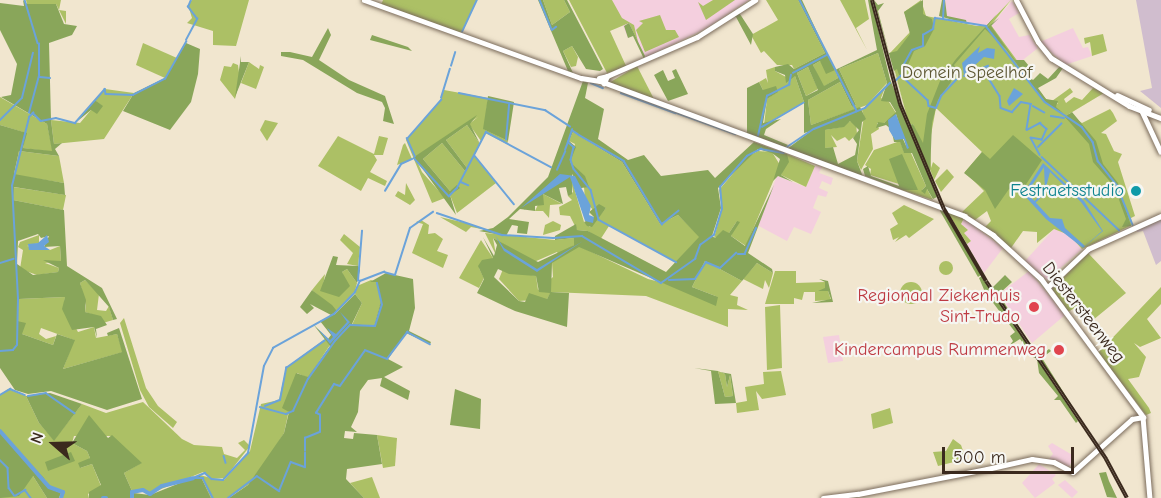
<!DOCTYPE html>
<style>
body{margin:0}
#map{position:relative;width:1161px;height:498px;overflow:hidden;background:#f1e6cf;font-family:"Comic Neue",sans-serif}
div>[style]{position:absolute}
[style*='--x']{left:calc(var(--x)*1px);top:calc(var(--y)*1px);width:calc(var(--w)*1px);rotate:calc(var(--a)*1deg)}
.built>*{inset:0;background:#f4cfde}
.industrial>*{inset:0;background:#d0bdce}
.green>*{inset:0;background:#acc065}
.round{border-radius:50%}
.forest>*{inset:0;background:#89a65a}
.water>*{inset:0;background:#6ba3da}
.stream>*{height:1.5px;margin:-0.75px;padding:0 0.75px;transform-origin:0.75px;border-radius:0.75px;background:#6ba3da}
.river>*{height:4px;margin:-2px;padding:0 2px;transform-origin:2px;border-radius:2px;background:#6ba3da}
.roads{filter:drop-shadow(0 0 2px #7b6c5c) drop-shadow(0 0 2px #7b6c5c)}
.tertiary>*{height:4.5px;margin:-2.25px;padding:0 2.25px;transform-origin:2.25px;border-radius:2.25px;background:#fff}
.secondary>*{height:5px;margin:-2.5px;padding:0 2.5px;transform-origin:2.5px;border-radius:2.5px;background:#fff}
.rail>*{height:4px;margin-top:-2px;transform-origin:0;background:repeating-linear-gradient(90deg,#f6f6f2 0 4.5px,#3b2a1e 0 9px);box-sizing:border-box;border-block:2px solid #3b2a1e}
.dots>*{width:16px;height:16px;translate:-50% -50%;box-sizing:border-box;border:3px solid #f6f6f2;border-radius:50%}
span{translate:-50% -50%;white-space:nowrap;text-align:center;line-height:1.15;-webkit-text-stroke:4.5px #f6f6f2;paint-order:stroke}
.park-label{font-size:18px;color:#5d5733}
.culture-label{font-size:18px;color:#0d838f}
.right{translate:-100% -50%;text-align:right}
.health-label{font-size:18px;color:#be3a42}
.street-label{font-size:18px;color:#3b2a1e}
.north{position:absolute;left:24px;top:414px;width:60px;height:60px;-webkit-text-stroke:4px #f6f6f2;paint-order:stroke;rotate:290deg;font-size:16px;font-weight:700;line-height:24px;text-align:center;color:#3b2a1e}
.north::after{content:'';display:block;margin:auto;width:21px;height:27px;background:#3b2a1e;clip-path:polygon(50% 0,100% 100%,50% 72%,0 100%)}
.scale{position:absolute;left:942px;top:447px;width:132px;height:27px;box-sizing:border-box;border:3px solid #3b2a1e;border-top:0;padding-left:8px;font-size:18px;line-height:21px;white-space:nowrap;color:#3b2a1e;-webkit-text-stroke:4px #f6f6f2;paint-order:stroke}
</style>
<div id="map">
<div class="built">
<div style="clip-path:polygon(612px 0,749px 0,707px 28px,645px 58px,634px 35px,628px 38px)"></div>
<div style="clip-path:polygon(945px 0,1011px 0,987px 25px,978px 26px,947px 16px)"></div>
<div style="clip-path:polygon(1012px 1px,1019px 13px,1009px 19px,1019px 37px,1029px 35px,1038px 48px,1019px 63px,991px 25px)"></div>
<div style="clip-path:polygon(1073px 28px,1083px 48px,1088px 47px,1092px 56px,1065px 65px,1040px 42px)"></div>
<div style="clip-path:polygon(815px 166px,822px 167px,819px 173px,833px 178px,831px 185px,822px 181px,819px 188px,828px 192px,826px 197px,818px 195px,813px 208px,821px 212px,811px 234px,794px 227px,787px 241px,757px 225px,777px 176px,806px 187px)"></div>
<div style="clip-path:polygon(964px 218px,1003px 248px,984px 273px,967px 244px,971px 241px,964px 233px,968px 230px,961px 224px)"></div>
<div style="clip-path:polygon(1054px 229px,1069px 235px,1082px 249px,1047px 280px,1025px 261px)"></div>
<div style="clip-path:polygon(1029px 271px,1065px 315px,1032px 343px,999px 294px)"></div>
<div style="clip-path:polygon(839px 335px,843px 361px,828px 363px,823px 337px)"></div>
<div style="clip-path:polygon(1052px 443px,1074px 456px,1069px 467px,1048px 460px,1053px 454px,1048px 446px)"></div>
<div style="clip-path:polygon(1039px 464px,1056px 475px,1052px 479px,1055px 483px,1035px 498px,1022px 483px)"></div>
<div style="clip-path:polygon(1065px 480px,1078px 492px,1072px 498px,1058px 485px)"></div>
</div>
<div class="industrial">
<div style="clip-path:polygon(1136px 0,1161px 0,1161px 108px,1140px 91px,1152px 88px)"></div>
<div style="clip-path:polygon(1161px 218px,1161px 261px,1156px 265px,1143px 231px,1137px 232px,1135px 229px)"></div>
</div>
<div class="green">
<div style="clip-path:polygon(26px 0,61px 0,59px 10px,66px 11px,66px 24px,56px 4px,27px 4px)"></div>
<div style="clip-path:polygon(192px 0,249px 0,236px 46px,213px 45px,213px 31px,187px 23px,192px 18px,188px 5px)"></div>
<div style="clip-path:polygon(383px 0,477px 0,461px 33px,381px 5px)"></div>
<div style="clip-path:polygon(543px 0,564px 0,570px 12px,552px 25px)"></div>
<div style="clip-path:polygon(569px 0,612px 0,622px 18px,634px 25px,638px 42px,629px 23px,610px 31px,627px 68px,607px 73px)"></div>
<div style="clip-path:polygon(713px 0,735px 0,706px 20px,698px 2px,703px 6px)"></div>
<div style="clip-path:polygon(766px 0,798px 0,825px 53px,794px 69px,792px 65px,777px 65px,764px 51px,761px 53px,751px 35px,778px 20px)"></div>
<div style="clip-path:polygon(840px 0,865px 0,869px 19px,856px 28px,867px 50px)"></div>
<div style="clip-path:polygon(921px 0,926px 16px,977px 26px,987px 25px,1011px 0,991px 25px,1044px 97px,1055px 107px,1058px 103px,1052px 101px,1070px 88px,1073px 92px,1064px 99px,1066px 103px,1074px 97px,1082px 100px,1093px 88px,1104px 93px,1069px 114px,1082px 123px,1110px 109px,1113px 113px,1117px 121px,1101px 133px,1106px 134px,1114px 151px,1122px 154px,1118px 162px,1135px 216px,1131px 218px,1132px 225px,1082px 249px,1069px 235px,1054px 229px,1037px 243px,1037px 232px,1023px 231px,1011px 248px,985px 227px,991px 221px,987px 211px,975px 220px,962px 212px,984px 191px,965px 172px,982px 152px,936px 108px,930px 140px,931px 168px,933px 162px,940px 168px,934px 180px,913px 124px,909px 125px,890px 53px,911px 31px,904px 12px)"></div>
<div style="clip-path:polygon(660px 15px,666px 30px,675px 30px,679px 37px,645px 52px,636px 30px,643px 23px,639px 21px)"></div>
<div style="clip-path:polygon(1103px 34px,1107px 51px,1092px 56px,1090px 42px,1085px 44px,1084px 38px)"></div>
<div style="clip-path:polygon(143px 43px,177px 58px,165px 78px,136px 65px)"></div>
<div style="clip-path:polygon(572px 46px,578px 57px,576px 66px,571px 67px,563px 51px)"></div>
<div style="clip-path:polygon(878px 53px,887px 83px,867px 105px,811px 125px,808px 100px,840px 82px,852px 107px,856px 105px,839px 69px)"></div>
<div style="clip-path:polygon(820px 61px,835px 70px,838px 78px,823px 87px,813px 65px)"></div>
<div style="clip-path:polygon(249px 62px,259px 69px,260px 65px,264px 67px,256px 89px,241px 83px)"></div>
<div style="clip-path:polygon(233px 63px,238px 65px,240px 80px,235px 99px,220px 80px,224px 66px,231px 67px)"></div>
<div style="clip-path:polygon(637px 66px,656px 103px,609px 83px)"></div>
<div style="clip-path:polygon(775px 67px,775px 71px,786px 77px,795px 76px,804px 102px,764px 125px,767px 99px,777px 92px,763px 90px,759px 82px,766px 78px,768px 83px,766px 70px)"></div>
<div style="clip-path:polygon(808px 67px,818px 89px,806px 96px,797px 73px)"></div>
<div style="clip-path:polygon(886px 85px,881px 98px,889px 102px,896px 113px,884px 123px,877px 123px,879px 129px,871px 134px,873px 149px,861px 170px,857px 161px,864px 116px,862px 110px)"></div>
<div style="clip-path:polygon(105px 89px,134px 93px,104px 139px,54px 144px,51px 120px,80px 123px,91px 110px,102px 106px,95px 100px)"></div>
<div style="clip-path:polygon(444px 90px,488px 98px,484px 129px,508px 141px,507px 144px,485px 133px,481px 141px,469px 124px,478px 117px,415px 157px,422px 172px,445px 198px,432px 203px,406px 140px,440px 101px)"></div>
<div style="clip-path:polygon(0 97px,47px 124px,53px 152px,23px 148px,26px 133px,0 125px)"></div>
<div style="clip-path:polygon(265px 120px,278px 123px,267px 141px,260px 130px)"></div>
<div style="clip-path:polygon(850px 121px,856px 123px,857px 134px,849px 141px,845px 137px,837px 141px,831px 135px,837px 147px,825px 148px,825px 130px,841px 127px)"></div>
<div style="clip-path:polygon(467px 125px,480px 144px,474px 156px,496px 183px,457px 213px,450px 195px,459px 188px,450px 191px,423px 159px,442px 143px,465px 171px,467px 168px,446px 140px)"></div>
<div style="clip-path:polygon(573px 132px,622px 162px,660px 224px,678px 215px,700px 237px,676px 262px,609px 226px,600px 240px,588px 231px,577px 230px,570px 216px,560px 215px,559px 207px,572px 200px,568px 196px,573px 192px,571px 180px,571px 177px,584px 222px,590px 227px,606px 208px,595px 206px,593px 210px,585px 201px,584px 187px,570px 162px,575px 144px,569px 141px)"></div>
<div style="clip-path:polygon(338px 136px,374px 154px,379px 136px,388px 138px,383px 155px,374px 155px,377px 160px,370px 172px,387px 181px,385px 186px,368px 178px,361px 191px,318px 166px)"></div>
<div style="clip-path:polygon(900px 141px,904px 152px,911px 153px,926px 186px,922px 190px,927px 189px,933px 200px,902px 190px,918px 190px,870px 175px,871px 169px,865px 165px,874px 150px)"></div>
<div style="clip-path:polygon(405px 143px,412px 159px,397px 165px,403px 145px)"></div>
<div style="clip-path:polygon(19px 151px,59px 156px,64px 183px,14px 175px)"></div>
<div style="clip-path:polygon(758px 151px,772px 152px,780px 165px,746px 246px,731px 236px,737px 221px,729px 233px,714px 238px,722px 209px,719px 190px,747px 157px)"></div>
<div style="clip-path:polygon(787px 154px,815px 166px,806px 187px,781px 175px)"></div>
<div style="clip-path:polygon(947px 169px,954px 177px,941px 192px,935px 181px)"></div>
<div style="clip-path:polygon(406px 183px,415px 200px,410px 205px,395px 196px,398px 191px,405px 195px)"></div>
<div style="clip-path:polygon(13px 187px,66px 195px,63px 210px,13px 200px)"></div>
<div style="clip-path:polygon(543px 194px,562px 204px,550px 205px,549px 218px,543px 211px,535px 211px)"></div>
<div style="clip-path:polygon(904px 205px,934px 219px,909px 238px,906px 235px,895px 242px,899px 237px,893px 240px,890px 229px,898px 224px,892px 213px)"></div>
<div style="clip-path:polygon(946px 209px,964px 218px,961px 224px,968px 230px,964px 233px,971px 241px,967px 244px)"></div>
<div style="clip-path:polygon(440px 217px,470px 224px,487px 230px,471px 227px,466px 232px)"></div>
<div style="clip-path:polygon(421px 220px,429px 225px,428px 234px,435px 233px,443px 239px,437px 251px,448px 255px,443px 268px,412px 253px,423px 224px,416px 222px)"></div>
<div style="clip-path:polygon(553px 221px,561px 225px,560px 230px,543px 235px,545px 225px)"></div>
<div style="clip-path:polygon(485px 233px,555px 240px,574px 238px,574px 245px,559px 255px,557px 252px,534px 262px,493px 238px,496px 255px)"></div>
<div style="clip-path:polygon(344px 234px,360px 247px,358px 266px,347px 264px,353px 253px,340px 240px)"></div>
<div style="clip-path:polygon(39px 235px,39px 243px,27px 246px,50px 250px,60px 246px,61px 261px,45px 263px,59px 268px,58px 272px,37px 275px,20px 269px,23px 250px,18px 247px,20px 242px)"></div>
<div style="clip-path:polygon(481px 240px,493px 258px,479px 268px,484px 278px,479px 288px,459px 278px)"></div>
<div style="clip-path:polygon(579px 246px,648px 279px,718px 297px,692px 287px,705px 261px,742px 281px,730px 295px,738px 297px,737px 305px,748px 310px,728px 309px,728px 327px,646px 296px,551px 292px,547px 299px,519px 301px,499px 279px,503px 269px,536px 276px,538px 290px,553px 277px,552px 262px)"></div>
<div style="clip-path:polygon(1088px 253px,1126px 293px,1093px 320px,1078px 306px,1068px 312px,1052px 289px)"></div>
<div class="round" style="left:939px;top:261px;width:14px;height:14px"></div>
<div style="clip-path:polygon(757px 263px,773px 273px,769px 288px,765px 280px,763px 289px,743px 279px)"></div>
<div style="clip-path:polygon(347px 269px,357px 283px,355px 291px,337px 311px,312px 290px,325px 274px,323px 286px,345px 283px,342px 272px)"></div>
<div style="clip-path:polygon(775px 271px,796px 271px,796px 283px,825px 282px,831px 300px,815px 301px,815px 292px,804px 292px,802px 300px,794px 298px,794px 304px,765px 304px)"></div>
<div style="clip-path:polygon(85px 280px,99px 294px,97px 310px,106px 311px,109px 306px,113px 320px,103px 323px,97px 316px,85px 312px,86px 305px,80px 283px)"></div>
<div style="clip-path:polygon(371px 280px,377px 282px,381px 302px,374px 326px,352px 325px,362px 303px,355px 294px,357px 286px)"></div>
<div class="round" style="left:900px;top:282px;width:22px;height:22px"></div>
<div style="clip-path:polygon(1161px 287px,1161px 304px,1147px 319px,1161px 338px,1140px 347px,1134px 343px,1146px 357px,1139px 377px,1128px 379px,1149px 408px,1151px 413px,1146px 415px,1098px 353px)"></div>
<div style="clip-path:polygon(65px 297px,64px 305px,78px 332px,94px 327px,96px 338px,117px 334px,123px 352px,63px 369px,74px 340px,41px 328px,39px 334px,46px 339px,56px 336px,53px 345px,22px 334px,17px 321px,19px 299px)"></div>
<div style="clip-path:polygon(780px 305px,782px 368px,767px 370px,765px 307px)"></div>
<div style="clip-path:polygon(124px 318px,146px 388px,158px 406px,177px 422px,173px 428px,149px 407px,140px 390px,120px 323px)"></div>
<div style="clip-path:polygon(325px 339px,330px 345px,308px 378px,297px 373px,284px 433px,267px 461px,248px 485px,228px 498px,211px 498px,200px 475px,211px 478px,203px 472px,149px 494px,142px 489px,132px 491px,124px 473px,141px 463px,111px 436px,74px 436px,72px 443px,87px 451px,90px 458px,80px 468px,92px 464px,101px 486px,88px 494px,89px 498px,62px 498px,64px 492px,50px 486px,0 430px,0 395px,8px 389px,26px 396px,39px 423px,54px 440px,82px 404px,106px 413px,143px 402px,182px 439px,194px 445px,222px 447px,224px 454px,237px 458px,245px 450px,238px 443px,244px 440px,250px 446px,225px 478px,211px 479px,224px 480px,250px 451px,261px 404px,279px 400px,286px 368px)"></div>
<div style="clip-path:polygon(718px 371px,725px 374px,727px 387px,730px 375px,733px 396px,725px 397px)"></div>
<div style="clip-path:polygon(781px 371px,786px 395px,762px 399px,756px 391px,759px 410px,737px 413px,736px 403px,747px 401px,745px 387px,764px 384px,763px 372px)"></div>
<div style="clip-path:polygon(890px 408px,893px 423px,873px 429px,871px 414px)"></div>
<div style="clip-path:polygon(377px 435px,397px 438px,395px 466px,383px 468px)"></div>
<div style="clip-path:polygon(953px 439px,961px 445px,966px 459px,938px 466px,933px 452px,946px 451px)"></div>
<div style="clip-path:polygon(0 476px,33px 476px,47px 498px,0 498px)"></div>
<div style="clip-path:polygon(372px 477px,380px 498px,364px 498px,350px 483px)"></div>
</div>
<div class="forest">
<div style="clip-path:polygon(evenodd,23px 0,27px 4px,56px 4px,64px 24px,77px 26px,72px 35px,49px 43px,51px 120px,54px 144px,62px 143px,55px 149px,59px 156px,19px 151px,14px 174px,64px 183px,65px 195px,14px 187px,13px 200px,64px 210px,67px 266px,102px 288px,117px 319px,113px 320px,109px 307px,85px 280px,80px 283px,86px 300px,85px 312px,101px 316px,107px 325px,96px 329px,97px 338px,94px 327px,72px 330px,62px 309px,65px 297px,19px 299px,17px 321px,26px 323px,22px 334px,53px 345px,57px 334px,75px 340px,63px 369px,122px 352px,117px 334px,108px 336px,107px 333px,119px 328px,142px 399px,107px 410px,51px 391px,28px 394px,15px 390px,0 368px,0 125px,27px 133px,23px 148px,52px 151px,47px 124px,1px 97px,11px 95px,17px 64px,0 30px,0 3px,24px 6px,23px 0,38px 234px,41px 238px,49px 236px,44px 247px,60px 246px,61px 261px,43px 260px,59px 268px,58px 272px,33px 275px,17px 264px,18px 241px,38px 234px)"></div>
<div style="clip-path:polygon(538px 0,543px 0,552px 25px,570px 12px,564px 0,567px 0,603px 69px,600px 71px,586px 69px,572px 46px,563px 51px,573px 73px,568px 71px)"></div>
<div style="clip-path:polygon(evenodd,798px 0,802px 0,835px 70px,877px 50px,868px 0,871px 0,890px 79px,937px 197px,933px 199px,927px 189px,925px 194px,921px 191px,926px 186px,912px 153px,904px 153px,900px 142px,894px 142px,892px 132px,903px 139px,907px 148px,896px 114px,891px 129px,886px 125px,876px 128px,878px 122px,884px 123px,896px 112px,890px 102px,881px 101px,887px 83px,878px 53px,839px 69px,856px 105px,852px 107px,840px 82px,808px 100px,811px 125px,860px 107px,866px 119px,862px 122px,857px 161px,863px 177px,787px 149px,811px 131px,804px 133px,804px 102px,795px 76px,786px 83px,785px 75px,775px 71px,775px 67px,788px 64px,794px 69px,825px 53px,798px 0,820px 61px,826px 74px,835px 70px,838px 78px,824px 86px,813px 65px,820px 61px,798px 0,808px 67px,818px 90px,806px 96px,797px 73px,808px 67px,798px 0,850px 121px,859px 130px,853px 138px,857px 144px,855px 155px,838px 164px,833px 147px,825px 148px,825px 130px,844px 127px,850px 121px)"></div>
<div style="clip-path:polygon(874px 0,878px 5px,884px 3px,878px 11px,889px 53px,897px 51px,910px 34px,904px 12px,923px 0,923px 14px,932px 19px,934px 29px,925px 46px,914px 51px,903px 76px,899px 75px,897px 69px,894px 71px,908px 122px)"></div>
<div style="clip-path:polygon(942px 0,945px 0,947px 16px,966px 20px,967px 24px,939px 16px)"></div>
<div style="clip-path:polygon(738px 11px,753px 34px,751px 45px,736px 17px,731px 16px)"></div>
<div style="clip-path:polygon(997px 14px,986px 28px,999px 18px,991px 26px,1015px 60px,1024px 60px,1029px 66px,1028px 76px,1033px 80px,1040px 73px,1048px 79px,1060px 66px,1063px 68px,1056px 78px,1038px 88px,1046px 99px,1058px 101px,1056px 107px,1063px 113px,1045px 103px,1006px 49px,985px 29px,954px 65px,958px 74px,950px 76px,951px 82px,938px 100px,932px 123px,930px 174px,942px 203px,929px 174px,909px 125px,913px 124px,923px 143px,927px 114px,940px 81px,956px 59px)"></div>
<div style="clip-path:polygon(629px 23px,645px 56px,644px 59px,633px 36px,628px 38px,624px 26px)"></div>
<div style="clip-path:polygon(328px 28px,331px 35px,319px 60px,349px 80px,385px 96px,394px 124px,383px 121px,385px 108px,382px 102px,357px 93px,303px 60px,281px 56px,281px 52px,290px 52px,312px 57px)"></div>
<div style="clip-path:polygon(372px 35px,408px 47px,412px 51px,370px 40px)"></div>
<div style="clip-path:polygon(186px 43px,200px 49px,198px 74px,191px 102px,170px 130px,123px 111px,134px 93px,165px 78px)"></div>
<div style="clip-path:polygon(241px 56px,241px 62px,249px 62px,235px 97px)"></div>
<div style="clip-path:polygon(676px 69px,688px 94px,668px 101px,654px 75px,663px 70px,668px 81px,675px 78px,672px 71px)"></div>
<div style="clip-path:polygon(evenodd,583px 81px,588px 83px,585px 98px,604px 109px,598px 139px,628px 160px,644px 155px,661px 176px,708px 170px,715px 178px,754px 142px,787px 154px,789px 162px,781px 175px,793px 182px,778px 176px,773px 181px,780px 159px,772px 153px,758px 149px,718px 188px,721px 208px,712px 236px,715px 238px,723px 230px,729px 233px,737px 221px,740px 222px,731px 236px,745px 246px,774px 185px,748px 253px,772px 269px,773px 273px,757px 263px,742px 281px,705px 261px,692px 287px,718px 297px,716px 306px,579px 247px,552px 263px,551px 292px,569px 293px,567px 327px,515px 311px,477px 293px,484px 279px,478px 266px,482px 260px,493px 258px,483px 237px,494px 256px,497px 245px,493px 238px,538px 262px,574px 245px,574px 238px,555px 240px,555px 236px,576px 224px,577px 230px,588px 231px,666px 272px,699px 237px,678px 215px,660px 224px,622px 162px,573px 132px,569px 141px,576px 147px,570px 162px,585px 176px,589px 187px,581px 188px,572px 174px,572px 194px,568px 196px,566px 187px,559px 188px,563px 204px,543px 194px,544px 205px,535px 206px,535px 211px,520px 209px,509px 219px,529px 222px,527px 234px,517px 233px,518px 226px,512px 225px,506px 236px,479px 231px,493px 228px,508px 217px,548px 177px,583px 81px,498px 269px,509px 274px,536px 276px,539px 292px,550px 293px,547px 299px,529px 293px,525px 302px,519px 301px,494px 277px,498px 269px)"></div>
<div style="clip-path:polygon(759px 82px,763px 90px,776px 86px,778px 92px,767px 99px,763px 123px,781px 119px,766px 129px,764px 135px,788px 145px,785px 148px,747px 135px,747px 88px)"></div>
<div style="clip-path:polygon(488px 96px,514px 102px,508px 141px,483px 129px)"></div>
<div style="clip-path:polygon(95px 100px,103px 106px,97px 114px,91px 110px,74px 124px)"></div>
<div style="clip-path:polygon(1072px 112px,1096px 141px,1103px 164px,1118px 183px,1131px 226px,1122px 227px,1126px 219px,1114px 186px,1093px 162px,1089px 144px,1065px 117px)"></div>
<div style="clip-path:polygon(477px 115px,470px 124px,480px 144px,467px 125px,446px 140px,467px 168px,465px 171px,442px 143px,423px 159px,450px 191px,457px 185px,460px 188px,450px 195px,456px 215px,414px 157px)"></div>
<div style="clip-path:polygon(1013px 135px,1042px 160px,1021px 192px,1009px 189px,995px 209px,985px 190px,964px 173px,982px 152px,990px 159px)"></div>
<div style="clip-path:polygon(902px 154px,918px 190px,902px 190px,865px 176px,863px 169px,868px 166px,871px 176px,899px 186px,889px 159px)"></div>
<div style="clip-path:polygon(599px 204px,606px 208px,592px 227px,587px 226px,584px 222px,594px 217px,589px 212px)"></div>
<div style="clip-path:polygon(942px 207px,981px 275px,978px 277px,940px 211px)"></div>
<div style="clip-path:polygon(333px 256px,338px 257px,336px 265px,358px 266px,360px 270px,357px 283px,347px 269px,342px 272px,350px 286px,339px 297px,320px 291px)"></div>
<div style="clip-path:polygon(386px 273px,413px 279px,415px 308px,409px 331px,431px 342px,430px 344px,406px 333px,388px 359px,403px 367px,384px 377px,410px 391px,408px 400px,380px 386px,382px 378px,368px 380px,360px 391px,358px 412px,351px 427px,357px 432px,345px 431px,344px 438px,353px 439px,354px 433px,377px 435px,382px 464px,347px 469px,346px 479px,364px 498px,229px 498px,248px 485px,284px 433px,289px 412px,282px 408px,296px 373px,308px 377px,330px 346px,313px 324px,328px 339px,331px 335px,320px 321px,335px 314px,355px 294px,362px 303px,352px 324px,374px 326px,381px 301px,377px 282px,370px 282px)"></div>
<div style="clip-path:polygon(1005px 275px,1012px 282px,999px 294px,1032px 348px,992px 288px)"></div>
<div style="clip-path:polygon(982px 276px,1036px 357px,1034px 358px,1020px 339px,1009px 346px,1013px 341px,1010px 336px,1015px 332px,985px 292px,979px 278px)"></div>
<div style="clip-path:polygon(819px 279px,828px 281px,833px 302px,812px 303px,831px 299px,828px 291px,818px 291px,825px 288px,825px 282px)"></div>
<div style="clip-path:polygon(312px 290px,332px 305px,337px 311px,331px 315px,310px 304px,314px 308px,307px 314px,300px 307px)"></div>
<div style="clip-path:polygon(1049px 349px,1051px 351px,1042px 358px,1081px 420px,1039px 357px)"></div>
<div style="clip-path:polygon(1037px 359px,1078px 421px,1076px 423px,1060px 400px,1054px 400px,1058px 396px,1039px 373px)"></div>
<div style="clip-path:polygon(694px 368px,718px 371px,725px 397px,733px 396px,730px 375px,727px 387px,725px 374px,720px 372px,731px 374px,736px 403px,715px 404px,711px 371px)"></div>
<div style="clip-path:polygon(455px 389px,481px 399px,480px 429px,450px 425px)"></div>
<div style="clip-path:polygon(50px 393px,82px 404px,54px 441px,39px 423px,26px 396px)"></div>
<div style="clip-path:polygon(89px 415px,108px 438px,112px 435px,142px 463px,124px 473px,132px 491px,131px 498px,89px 498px,89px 492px,101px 485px,92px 464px,80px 468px,78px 463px,90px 458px,87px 451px,72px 443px)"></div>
<div style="clip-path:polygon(0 432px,44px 478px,48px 488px,61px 493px,59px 498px,47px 498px,33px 476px,19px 496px,0 498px)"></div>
<div style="clip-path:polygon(71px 452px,75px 461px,48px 471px,45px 462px)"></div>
<div style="clip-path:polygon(1106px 472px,1109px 481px,1117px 498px,1107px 497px,1099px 473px)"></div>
<div style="clip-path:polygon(200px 475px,211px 498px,133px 498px,134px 493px,150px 495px)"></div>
</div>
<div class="water">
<div style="clip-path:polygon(980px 46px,978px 53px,987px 48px,995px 49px,994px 59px,984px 57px,964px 75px,962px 63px)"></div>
<div style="clip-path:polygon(1014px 88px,1023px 94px,1009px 106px,1007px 101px)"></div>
<div style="clip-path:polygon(896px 114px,909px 148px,907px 149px,904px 139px,895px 140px,889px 130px,888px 120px)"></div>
<div style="clip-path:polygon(evenodd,1043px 163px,1084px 201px,1103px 231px,1083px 248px,1046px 219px,1023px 194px,1043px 163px,1044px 167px,1045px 191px,1050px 172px,1081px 202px,1102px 231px,1085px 246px,1065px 228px,1062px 219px,1050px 218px,1027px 193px,1044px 167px)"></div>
<div style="clip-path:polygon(560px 174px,575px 176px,591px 206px,589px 215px,594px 217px,593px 223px,585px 221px,570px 177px,521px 208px)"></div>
<div style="clip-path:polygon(47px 235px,49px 242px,44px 246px,50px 250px,29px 250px,28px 244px,38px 243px)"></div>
<div style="clip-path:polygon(495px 235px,504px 248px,537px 269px,583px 241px,537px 272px,504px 251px)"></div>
<div style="clip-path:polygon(340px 312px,350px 322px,330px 344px,317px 328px,330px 340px,333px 337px,327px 328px,336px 334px,347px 322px)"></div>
</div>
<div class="stream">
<div style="--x:25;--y:0;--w:45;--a:73.2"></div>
<div style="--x:540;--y:0;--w:32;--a:68"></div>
<div style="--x:552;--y:30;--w:5;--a:-37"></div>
<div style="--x:800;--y:0;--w:125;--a:62.8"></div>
<div style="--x:943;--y:19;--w:44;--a:9.2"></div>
<div style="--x:986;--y:26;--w:96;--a:52.2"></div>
<div style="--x:1045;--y:102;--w:45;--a:34"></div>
<div style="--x:1082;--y:127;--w:19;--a:54"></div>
<div style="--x:1093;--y:142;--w:20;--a:75"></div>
<div style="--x:1098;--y:161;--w:31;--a:52"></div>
<div style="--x:1117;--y:185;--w:43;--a:68.2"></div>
<div style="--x:462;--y:32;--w:35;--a:-65"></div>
<div style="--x:186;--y:40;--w:24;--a:-62"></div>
<div style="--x:197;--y:19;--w:15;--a:-127"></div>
<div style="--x:188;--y:7;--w:8;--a:-67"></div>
<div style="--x:451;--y:66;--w:14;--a:-73"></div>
<div style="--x:793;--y:73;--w:38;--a:-28"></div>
<div style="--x:964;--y:76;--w:26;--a:-23"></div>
<div style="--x:988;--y:66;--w:11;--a:90"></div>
<div style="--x:988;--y:77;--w:22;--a:58"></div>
<div style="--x:1000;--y:96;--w:12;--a:85"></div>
<div style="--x:1001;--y:108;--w:12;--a:20"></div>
<div style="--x:1012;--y:112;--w:13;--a:-48"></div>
<div style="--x:1021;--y:102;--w:10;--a:11"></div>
<div style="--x:1031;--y:104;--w:26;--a:99"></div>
<div style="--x:1027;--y:130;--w:15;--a:-28"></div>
<div style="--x:1040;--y:123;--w:9;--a:41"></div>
<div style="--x:1047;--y:129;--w:12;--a:114"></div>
<div style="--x:1042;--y:140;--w:11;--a:-170"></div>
<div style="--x:1031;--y:138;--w:19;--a:62"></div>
<div style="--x:40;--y:77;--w:10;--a:6"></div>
<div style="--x:903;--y:77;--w:34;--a:43"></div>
<div style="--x:928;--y:100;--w:6;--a:81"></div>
<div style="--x:929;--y:106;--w:7;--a:16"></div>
<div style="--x:936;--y:108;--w:13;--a:-67"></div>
<div style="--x:941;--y:96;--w:22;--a:-47"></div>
<div style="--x:895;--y:81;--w:12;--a:-42"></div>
<div style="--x:904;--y:73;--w:7;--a:-98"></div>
<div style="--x:903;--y:66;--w:18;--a:-61"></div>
<div style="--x:912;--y:50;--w:12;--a:-20"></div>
<div style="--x:923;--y:46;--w:11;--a:-90"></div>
<div style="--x:923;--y:35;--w:12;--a:-31"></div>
<div style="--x:933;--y:29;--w:11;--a:-80"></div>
<div style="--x:935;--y:18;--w:8;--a:7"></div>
<div style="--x:943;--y:19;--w:19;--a:-87"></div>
<div style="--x:591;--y:83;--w:13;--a:23"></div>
<div style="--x:459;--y:93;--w:88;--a:11.2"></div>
<div style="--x:545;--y:110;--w:30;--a:33"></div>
<div style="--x:621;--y:93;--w:58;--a:20.3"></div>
<div style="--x:441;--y:98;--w:30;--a:-73"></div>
<div style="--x:1033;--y:106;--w:13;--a:29"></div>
<div style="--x:29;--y:113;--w:39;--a:-75"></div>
<div style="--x:39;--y:75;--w:31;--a:-90"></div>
<div style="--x:677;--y:113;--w:62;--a:19.9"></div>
<div style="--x:1051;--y:116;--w:13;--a:9"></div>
<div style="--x:29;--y:117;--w:6;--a:-45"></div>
<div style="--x:33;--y:113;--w:11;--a:45"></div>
<div style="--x:41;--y:121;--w:15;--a:-11"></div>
<div style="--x:56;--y:118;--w:20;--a:15"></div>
<div style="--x:75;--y:123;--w:45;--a:-48.6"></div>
<div style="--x:105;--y:89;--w:5;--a:79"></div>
<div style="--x:106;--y:94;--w:27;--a:2"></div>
<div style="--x:133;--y:95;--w:36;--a:-27"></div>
<div style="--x:165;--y:79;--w:43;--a:-60.4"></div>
<div style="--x:0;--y:120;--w:31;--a:-45"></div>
<div style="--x:22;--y:98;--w:46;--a:-76.3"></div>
<div style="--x:762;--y:127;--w:48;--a:-30.3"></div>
<div style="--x:579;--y:135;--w:52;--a:30"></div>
<div style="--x:624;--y:161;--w:74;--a:58.9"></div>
<div style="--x:662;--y:224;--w:21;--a:-39"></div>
<div style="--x:758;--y:136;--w:41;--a:-77.3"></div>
<div style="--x:767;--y:96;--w:25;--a:-27"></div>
<div style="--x:789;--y:85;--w:10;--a:-79"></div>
<div style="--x:506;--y:140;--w:35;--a:-85"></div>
<div style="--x:568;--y:142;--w:13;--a:-72"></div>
<div style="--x:572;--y:130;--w:7;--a:34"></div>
<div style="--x:787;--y:147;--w:32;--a:-34"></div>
<div style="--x:814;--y:129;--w:55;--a:-22.4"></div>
<div style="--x:865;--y:108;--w:35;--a:-45"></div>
<div style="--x:1038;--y:147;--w:33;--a:-45"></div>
<div style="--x:565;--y:150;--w:9;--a:-69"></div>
<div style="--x:568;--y:142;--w:8;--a:40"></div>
<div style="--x:574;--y:147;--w:13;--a:103"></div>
<div style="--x:571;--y:160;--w:9;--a:72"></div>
<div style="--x:574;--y:169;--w:27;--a:51"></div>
<div style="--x:591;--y:190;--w:31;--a:75"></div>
<div style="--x:599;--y:220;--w:88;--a:28.6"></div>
<div style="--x:475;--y:156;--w:62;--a:50.9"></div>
<div style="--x:415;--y:157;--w:20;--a:-114"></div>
<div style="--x:407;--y:139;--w:52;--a:-48.9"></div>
<div style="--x:1042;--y:157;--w:48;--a:43.3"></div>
<div style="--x:414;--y:158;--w:52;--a:47.4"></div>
<div style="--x:449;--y:196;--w:11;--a:-45"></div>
<div style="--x:457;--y:188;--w:63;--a:-62.6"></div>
<div style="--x:486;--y:132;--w:74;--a:28.3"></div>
<div style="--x:557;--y:170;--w:20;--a:-66"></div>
<div style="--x:461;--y:182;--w:8;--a:23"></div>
<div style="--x:385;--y:191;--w:31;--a:-59"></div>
<div style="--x:401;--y:164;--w:12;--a:-24"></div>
<div style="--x:1078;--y:191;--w:57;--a:43.6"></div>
<div style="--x:1034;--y:203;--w:17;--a:-45"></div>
<div style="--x:437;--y:213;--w:69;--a:18.7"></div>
<div style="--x:502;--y:235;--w:51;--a:3.4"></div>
<div style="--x:553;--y:238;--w:29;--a:-4"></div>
<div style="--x:582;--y:236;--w:92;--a:30.7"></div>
<div style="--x:661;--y:283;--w:42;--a:-35.2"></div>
<div style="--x:695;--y:259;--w:15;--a:-70"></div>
<div style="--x:700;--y:245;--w:17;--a:-36"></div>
<div style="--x:714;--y:235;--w:27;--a:-73"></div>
<div style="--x:722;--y:209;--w:22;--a:-95"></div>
<div style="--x:720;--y:187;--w:41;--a:-48.9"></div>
<div style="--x:747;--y:156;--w:16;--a:-27"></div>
<div style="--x:761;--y:149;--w:23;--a:10"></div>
<div style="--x:745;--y:253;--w:27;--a:-66"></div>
<div style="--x:738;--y:254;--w:7;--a:0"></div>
<div style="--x:0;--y:263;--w:14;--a:-17"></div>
<div style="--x:669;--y:280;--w:26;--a:-2"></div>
<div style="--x:695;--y:279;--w:20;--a:-57"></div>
<div style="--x:706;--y:262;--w:15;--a:23"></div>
<div style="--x:720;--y:268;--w:22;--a:-43"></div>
<div style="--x:358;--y:281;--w:50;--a:-85.4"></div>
<div style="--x:365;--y:350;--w:24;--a:22"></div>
<div style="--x:387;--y:359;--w:34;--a:-53"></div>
<div style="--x:407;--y:332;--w:26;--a:28"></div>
<div style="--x:0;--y:351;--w:13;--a:-4"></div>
<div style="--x:13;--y:350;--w:6;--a:-51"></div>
<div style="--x:17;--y:345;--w:46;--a:-88.8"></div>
<div style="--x:18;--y:299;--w:113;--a:-93"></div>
<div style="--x:12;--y:186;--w:70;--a:-76"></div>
<div style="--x:0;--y:395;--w:12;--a:-31"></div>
<div style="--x:10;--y:389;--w:16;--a:22"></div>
<div style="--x:28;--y:396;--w:18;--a:-9"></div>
<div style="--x:46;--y:393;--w:35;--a:35"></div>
<div style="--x:265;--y:406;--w:16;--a:-22"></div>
<div style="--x:280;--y:400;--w:33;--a:-79"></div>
<div style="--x:286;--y:368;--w:47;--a:-35.4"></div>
<div style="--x:260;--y:407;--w:27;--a:15"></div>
<div style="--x:286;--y:414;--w:8;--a:-23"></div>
<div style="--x:293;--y:411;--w:35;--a:-65"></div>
<div style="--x:308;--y:379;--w:47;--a:-54.6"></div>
<div style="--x:335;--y:341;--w:22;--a:-47"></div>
<div style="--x:350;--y:325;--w:25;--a:2"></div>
<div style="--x:375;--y:326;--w:22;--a:-72"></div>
<div style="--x:382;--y:305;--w:22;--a:-103"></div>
<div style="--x:305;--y:451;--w:13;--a:-90"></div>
<div style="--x:305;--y:438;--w:16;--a:-22"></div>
<div style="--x:320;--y:432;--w:17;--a:-90"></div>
<div style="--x:320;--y:415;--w:4;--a:-153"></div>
<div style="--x:316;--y:413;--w:34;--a:-58"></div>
<div style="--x:334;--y:384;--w:6;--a:18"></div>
<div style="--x:340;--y:386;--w:42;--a:-54.8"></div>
<div style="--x:224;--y:456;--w:7;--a:74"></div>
<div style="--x:0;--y:460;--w:11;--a:45"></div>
<div style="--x:8;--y:468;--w:20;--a:87"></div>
<div style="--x:9;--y:488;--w:9;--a:54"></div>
<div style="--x:193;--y:478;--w:13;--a:-23"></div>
<div style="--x:205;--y:473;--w:9;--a:41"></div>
<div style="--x:212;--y:479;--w:11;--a:5"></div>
<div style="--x:223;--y:480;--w:37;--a:-47"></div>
<div style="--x:248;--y:453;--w:88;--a:-79.6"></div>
<div style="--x:264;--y:366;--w:20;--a:-63"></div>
<div style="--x:273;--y:348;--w:70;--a:-29.1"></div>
<div style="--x:334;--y:314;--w:30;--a:-46"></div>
<div style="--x:355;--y:292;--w:12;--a:-66"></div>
<div style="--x:360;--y:281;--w:26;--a:-21"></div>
<div style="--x:384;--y:272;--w:11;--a:15"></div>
<div style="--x:395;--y:275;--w:49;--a:-72.3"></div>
<div style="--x:410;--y:228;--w:28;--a:-35"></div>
<div style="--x:194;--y:478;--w:9;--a:0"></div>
<div style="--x:203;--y:478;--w:22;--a:63"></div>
<div style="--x:15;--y:496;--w:12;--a:-31"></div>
<div style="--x:25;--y:490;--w:10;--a:53"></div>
<div style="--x:228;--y:498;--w:36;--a:-37"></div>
<div style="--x:257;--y:476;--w:27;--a:34"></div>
<div style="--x:279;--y:491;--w:31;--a:-68"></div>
<div style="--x:291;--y:462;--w:15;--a:20"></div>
<div style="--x:305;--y:467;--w:14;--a:-90"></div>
</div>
<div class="river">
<div style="--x:0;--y:431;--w:74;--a:48.8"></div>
<div style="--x:49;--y:487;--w:15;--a:20"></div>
<div style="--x:63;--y:492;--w:6;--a:108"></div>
<div style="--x:103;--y:498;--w:3;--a:0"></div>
<div style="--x:132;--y:498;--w:6;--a:-90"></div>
<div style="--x:132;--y:492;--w:11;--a:-10"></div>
<div style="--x:143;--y:490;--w:8;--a:30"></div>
<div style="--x:150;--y:494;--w:14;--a:-34"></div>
<div style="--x:162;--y:486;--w:32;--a:-14"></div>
</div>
<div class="roads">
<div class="tertiary">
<div style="--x:1141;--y:109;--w:47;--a:65.1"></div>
<div style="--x:1048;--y:287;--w:55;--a:-43.5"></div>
<div style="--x:1088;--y:249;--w:80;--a:-24.3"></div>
<div style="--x:987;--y:469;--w:46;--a:-12.5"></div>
<div style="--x:1032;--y:459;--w:22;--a:8"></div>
<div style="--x:1054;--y:462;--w:21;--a:28"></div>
<div style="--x:1073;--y:472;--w:79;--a:-41.9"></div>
<div style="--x:1132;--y:419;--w:11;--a:-10"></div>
<div style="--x:1143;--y:417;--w:81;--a:85.1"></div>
<div style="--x:858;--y:494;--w:131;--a:-11"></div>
<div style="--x:823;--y:498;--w:35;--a:-7"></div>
</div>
<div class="secondary">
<div style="--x:364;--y:0;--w:231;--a:19.8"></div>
<div style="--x:581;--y:78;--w:19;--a:9"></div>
<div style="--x:600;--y:81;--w:389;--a:20.3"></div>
<div style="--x:1016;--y:0;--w:47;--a:62.4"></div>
<div style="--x:1038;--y:42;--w:21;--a:51"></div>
<div style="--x:1051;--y:58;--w:92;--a:31.6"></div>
<div style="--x:1129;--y:106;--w:34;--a:21"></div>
<div style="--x:607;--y:76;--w:98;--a:-23.4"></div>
<div style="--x:697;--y:37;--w:69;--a:-32.5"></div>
<div style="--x:599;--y:78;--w:8;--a:-14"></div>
<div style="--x:607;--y:76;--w:8;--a:113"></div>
<div style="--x:1117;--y:95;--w:35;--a:25"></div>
<div style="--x:964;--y:216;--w:35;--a:33"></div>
<div style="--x:993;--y:235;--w:65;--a:42.5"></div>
<div style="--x:1041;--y:279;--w:172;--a:53.5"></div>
</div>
</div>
<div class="rail">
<div style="--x:872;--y:0;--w:108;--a:74.9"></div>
<div style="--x:900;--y:104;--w:114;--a:67.3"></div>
<div style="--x:944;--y:209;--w:83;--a:59.7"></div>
<div style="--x:986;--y:281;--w:215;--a:56"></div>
<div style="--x:1106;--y:459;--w:44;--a:61.7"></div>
</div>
<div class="dots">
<div style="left:1136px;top:191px;background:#0f9aa8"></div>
<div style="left:1034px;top:307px;background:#e0444e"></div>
<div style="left:1059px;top:350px;background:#e0444e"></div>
</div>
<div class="park-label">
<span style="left:967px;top:73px">Domein Speelhof</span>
</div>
<div class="culture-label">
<span class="right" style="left:1124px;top:191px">Festraetsstudio</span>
</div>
<div class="health-label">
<span class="right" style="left:1020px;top:307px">Regionaal Ziekenhuis<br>Sint-Trudo</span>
<span class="right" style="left:1046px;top:350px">Kindercampus Rummenweg</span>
</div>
<div class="street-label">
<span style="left:1083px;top:313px;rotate:52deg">Diestersteenweg</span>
</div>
<div class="north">N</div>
<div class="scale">500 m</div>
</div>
